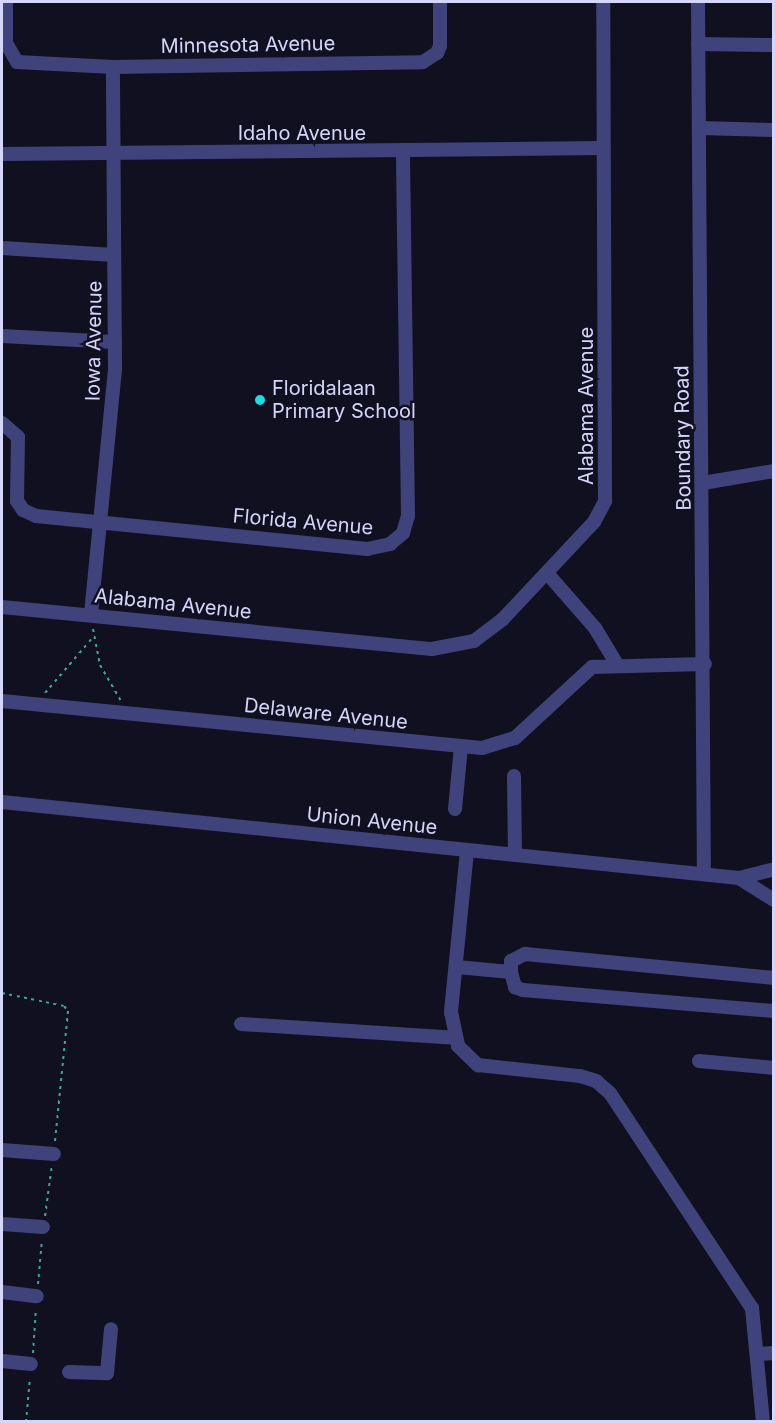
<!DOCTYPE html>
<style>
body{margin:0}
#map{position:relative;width:775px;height:1423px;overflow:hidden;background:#111021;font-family:Inter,sans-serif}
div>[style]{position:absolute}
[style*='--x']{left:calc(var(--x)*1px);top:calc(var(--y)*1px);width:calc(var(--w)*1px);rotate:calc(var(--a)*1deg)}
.path>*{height:2px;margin-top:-1px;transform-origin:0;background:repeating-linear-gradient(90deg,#3ca798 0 3px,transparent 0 7.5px)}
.minor>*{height:14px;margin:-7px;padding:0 7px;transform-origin:7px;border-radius:7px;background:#40437b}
.dots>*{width:16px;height:16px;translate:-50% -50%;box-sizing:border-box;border:3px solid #111021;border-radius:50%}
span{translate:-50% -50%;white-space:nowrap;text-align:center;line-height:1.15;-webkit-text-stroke:5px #111021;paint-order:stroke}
.street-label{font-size:20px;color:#d6d5fa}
.poi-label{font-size:20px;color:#d6d5fa}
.left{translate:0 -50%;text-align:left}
.frame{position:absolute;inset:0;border:3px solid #d6d5fa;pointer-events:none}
</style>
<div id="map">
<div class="path">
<div style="--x:93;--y:629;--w:37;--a:79"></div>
<div style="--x:100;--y:665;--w:42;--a:59.7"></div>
<div style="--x:45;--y:693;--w:75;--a:-49.3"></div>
<div style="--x:2;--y:993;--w:63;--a:11.8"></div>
<div style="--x:64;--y:1006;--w:6;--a:51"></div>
<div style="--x:68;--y:1011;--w:131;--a:95.7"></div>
<div style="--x:45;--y:1216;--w:51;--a:-82.2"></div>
<div style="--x:38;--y:1284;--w:45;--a:-84.9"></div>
<div style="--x:33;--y:1353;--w:45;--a:-86.2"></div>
<div style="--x:26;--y:1422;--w:45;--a:-84.9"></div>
</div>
<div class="minor">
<div style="--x:6;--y:2;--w:41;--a:90"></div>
<div style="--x:6;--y:43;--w:22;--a:60"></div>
<div style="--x:17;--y:62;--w:96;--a:3"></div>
<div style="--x:113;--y:67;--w:310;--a:-0.9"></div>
<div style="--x:423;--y:62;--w:17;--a:-33"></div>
<div style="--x:437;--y:53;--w:8;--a:-67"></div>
<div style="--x:440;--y:46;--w:44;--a:-90"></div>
<div style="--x:698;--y:2;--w:872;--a:89.61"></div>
<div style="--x:698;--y:44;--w:76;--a:0.8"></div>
<div style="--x:699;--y:128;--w:75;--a:1.5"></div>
<div style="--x:2;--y:154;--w:601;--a:-0.57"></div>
<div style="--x:2;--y:248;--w:112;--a:3.6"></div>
<div style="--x:2;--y:336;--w:113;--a:3"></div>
<div style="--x:2;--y:423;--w:21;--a:41"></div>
<div style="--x:18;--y:437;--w:64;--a:90.9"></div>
<div style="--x:17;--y:501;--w:11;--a:56"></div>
<div style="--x:23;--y:510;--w:14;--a:25"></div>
<div style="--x:36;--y:516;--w:333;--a:5.7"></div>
<div style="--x:367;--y:549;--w:24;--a:-12"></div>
<div style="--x:390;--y:544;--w:17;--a:-40"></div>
<div style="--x:403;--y:533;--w:18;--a:-74"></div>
<div style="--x:408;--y:516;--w:364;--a:-90.8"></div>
<div style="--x:703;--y:483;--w:72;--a:-9.6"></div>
<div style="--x:547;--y:573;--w:73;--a:48.9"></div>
<div style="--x:595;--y:628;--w:44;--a:58.8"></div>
<div style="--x:2;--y:607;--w:432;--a:5.6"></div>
<div style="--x:432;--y:649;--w:43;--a:-10.8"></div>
<div style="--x:474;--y:641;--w:35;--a:-37"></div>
<div style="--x:502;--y:620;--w:134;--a:-46.8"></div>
<div style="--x:594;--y:522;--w:24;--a:-62"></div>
<div style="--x:605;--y:501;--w:499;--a:-90.2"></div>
<div style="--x:91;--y:614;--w:246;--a:-84.4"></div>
<div style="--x:115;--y:369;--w:302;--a:-90.4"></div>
<div style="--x:2;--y:701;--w:482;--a:5.6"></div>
<div style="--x:482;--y:748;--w:34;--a:-17"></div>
<div style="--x:515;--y:738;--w:105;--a:-42.7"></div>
<div style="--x:592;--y:667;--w:113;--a:-1.5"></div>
<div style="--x:514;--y:776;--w:79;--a:89.3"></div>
<div style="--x:2;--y:802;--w:741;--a:5.89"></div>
<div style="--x:739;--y:878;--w:36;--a:-14"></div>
<div style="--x:455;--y:809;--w:62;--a:-84.5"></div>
<div style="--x:467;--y:851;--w:162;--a:95.7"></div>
<div style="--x:451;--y:1012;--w:35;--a:78"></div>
<div style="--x:458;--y:1046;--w:28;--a:44"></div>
<div style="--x:478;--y:1065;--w:103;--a:6.2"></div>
<div style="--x:580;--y:1076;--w:17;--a:17"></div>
<div style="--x:596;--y:1081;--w:18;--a:41"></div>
<div style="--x:610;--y:1093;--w:258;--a:56.6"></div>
<div style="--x:752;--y:1308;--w:115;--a:84.5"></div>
<div style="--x:739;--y:878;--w:41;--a:32.2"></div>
<div style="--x:457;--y:967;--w:54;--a:5.3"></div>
<div style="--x:511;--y:972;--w:11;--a:-90"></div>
<div style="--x:511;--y:961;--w:16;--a:-27"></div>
<div style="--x:525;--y:954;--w:250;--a:5.5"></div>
<div style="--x:511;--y:972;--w:16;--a:75"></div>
<div style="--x:515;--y:987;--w:9;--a:21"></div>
<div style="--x:523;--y:990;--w:252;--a:4.8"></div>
<div style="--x:241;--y:1024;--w:214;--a:3.7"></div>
<div style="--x:699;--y:1061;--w:75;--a:5.3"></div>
<div style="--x:2;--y:1150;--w:52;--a:4.4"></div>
<div style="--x:2;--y:1224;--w:41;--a:4.2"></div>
<div style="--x:2;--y:1292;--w:35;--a:7"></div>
<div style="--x:757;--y:1354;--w:17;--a:-3"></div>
<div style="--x:2;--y:1361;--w:29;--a:6"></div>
<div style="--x:69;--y:1372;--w:38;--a:2"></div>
<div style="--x:107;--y:1373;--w:44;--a:-84.8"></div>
</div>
<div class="dots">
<div style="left:260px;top:400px;background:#19dee2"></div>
</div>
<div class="street-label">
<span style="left:248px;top:45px;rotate:-1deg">Minnesota Avenue</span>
<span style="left:302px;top:133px">Idaho Avenue</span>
<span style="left:94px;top:341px;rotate:-89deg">Iowa Avenue</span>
<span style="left:586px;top:406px;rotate:-90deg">Alabama Avenue</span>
<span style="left:683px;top:438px;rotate:-91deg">Boundary Road</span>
<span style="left:303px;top:522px;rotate:5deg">Florida Avenue</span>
<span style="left:173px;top:604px;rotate:6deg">Alabama Avenue</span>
<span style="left:326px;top:714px;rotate:6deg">Delaware Avenue</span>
<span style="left:372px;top:821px;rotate:6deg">Union Avenue</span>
</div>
<div class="poi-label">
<span class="left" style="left:272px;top:400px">Floridalaan<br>Primary School</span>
</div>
<div class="frame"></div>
</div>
